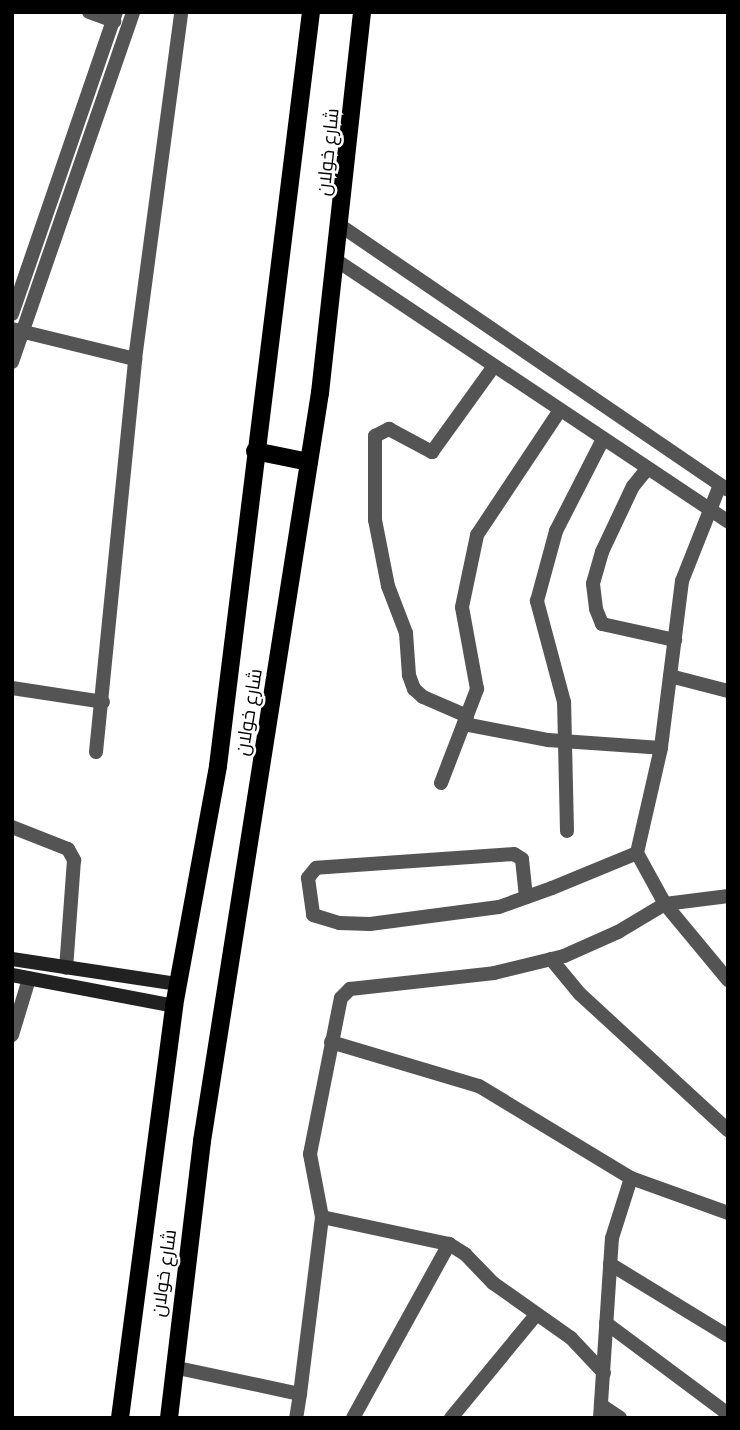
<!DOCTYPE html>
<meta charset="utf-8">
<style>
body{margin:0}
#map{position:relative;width:740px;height:1430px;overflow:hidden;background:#fff;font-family:Lato,Cairo,sans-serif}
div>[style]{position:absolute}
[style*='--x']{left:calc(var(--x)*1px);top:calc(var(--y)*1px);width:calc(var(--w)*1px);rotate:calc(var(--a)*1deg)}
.street>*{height:14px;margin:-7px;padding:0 7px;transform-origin:7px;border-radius:7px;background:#545454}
.secondary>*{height:14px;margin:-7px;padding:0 7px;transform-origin:7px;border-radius:7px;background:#212121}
.primary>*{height:18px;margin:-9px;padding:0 9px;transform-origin:9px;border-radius:9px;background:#000}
span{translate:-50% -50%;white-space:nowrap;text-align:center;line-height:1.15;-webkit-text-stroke:5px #fff;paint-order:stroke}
.street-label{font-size:19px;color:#000}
.frame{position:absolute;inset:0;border:14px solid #000;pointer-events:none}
</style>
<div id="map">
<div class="street">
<div style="--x:89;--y:12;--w:27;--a:20"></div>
<div style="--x:341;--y:226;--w:467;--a:34.3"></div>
<div style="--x:336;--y:260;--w:471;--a:33.7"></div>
<div style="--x:12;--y:314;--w:319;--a:-71"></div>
<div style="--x:12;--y:329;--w:127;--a:13.7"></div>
<div style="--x:135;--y:359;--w:350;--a:-82.4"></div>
<div style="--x:12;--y:362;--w:370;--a:-70.9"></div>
<div style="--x:647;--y:469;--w:22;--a:129"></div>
<div style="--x:633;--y:486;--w:73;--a:115.2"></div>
<div style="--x:602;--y:552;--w:33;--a:106"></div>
<div style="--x:593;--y:584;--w:25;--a:83"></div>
<div style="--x:596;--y:609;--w:16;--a:68"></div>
<div style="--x:602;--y:624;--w:75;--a:12.4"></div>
<div style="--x:720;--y:485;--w:103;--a:111.6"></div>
<div style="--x:682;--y:581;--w:168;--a:97.2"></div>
<div style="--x:661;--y:748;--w:108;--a:102.9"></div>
<div style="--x:637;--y:853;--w:58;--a:61.2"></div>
<div style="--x:665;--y:904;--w:99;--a:50.3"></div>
<div style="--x:670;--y:676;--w:60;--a:14.5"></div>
<div style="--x:12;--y:688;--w:92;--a:8.7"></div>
<div style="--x:467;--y:716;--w:48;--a:-156.6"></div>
<div style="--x:423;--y:697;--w:12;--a:-138"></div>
<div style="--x:414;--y:689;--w:15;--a:-110"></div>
<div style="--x:409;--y:675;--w:42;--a:-94.1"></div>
<div style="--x:406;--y:633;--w:50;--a:-111"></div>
<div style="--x:388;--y:586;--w:67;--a:-101.1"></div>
<div style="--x:375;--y:520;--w:84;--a:-90"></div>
<div style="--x:375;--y:436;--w:16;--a:-27"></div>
<div style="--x:389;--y:429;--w:49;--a:28.1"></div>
<div style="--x:432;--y:452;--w:106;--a:-54.2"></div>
<div style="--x:464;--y:724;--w:86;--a:10.8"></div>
<div style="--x:548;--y:740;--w:113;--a:4"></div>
<div style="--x:96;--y:752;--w:395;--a:-84.3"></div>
<div style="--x:441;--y:783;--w:101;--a:-69"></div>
<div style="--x:477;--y:689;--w:83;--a:-100.4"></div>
<div style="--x:462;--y:607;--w:74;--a:-78.2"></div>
<div style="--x:477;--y:535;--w:150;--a:-56.4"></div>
<div style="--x:12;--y:827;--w:60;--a:21.4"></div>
<div style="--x:68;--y:849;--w:13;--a:61"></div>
<div style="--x:74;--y:860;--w:108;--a:94.2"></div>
<div style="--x:567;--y:831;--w:129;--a:-91.3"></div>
<div style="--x:564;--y:702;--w:105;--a:-105"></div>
<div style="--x:537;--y:601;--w:73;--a:-74.8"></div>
<div style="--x:556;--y:531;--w:103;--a:-62.9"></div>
<div style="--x:526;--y:897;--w:38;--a:-96"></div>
<div style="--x:522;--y:859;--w:9;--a:-148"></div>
<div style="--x:514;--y:854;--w:198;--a:176"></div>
<div style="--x:316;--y:868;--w:13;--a:129"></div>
<div style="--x:308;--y:878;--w:37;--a:82"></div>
<div style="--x:313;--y:915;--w:27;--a:17"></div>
<div style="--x:339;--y:923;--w:31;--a:2"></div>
<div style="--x:370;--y:924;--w:130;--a:-7.5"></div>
<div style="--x:499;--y:907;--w:56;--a:-19.7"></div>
<div style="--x:552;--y:888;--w:92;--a:-22.4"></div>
<div style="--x:551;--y:959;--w:45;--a:50.4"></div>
<div style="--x:580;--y:994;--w:201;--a:42.6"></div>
<div style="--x:12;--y:1035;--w:59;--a:-73.1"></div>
<div style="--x:331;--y:1042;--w:154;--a:16.6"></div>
<div style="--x:479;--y:1086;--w:178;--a:31.2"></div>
<div style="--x:631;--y:1178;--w:103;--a:19.8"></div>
<div style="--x:322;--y:1217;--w:130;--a:12"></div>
<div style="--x:449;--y:1244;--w:19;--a:32"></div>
<div style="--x:465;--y:1254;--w:40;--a:46"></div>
<div style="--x:493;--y:1283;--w:95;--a:35.2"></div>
<div style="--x:571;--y:1338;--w:48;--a:46.7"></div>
<div style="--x:610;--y:1264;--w:138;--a:31.4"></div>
<div style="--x:606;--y:1323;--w:152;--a:36.7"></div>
<div style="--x:173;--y:1367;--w:130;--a:12"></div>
<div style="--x:300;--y:1394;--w:24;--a:99"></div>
<div style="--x:300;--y:1394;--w:178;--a:-82.9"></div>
<div style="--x:322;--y:1217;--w:64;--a:-100.8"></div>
<div style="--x:310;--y:1154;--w:159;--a:-78.8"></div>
<div style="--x:341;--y:998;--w:13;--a:-45"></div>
<div style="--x:350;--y:989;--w:145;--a:-6.3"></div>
<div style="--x:494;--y:973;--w:72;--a:-13.7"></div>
<div style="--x:564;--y:956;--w:59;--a:-24"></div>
<div style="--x:618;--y:932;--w:55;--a:-30.8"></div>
<div style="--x:665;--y:904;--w:64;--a:-7.2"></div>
<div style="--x:601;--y:1405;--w:23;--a:34"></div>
<div style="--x:353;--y:1418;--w:199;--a:-61.1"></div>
<div style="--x:451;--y:1418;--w:134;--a:-50.5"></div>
<div style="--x:600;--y:1418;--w:180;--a:-86.2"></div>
<div style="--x:612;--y:1238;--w:63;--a:-72.4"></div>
</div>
<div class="secondary">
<div style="--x:12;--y:959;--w:168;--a:8.6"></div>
<div style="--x:12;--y:975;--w:165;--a:10.8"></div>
</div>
<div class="primary">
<div style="--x:255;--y:451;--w:55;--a:11.5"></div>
<div style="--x:120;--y:1418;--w:416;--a:-82.5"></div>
<div style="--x:174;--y:1006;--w:244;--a:-79.6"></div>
<div style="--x:218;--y:766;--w:760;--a:-82.97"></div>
<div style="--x:169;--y:1418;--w:279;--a:-83.2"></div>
<div style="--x:202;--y:1141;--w:757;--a:-81.04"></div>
<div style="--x:320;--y:393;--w:383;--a:-83.7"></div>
</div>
<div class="street-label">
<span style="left:327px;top:152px;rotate:-84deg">شارع خولان</span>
<span style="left:248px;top:712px;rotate:-81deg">شارع خولان</span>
<span style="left:163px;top:1273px;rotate:-82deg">شارع خولان</span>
</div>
<div class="frame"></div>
</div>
